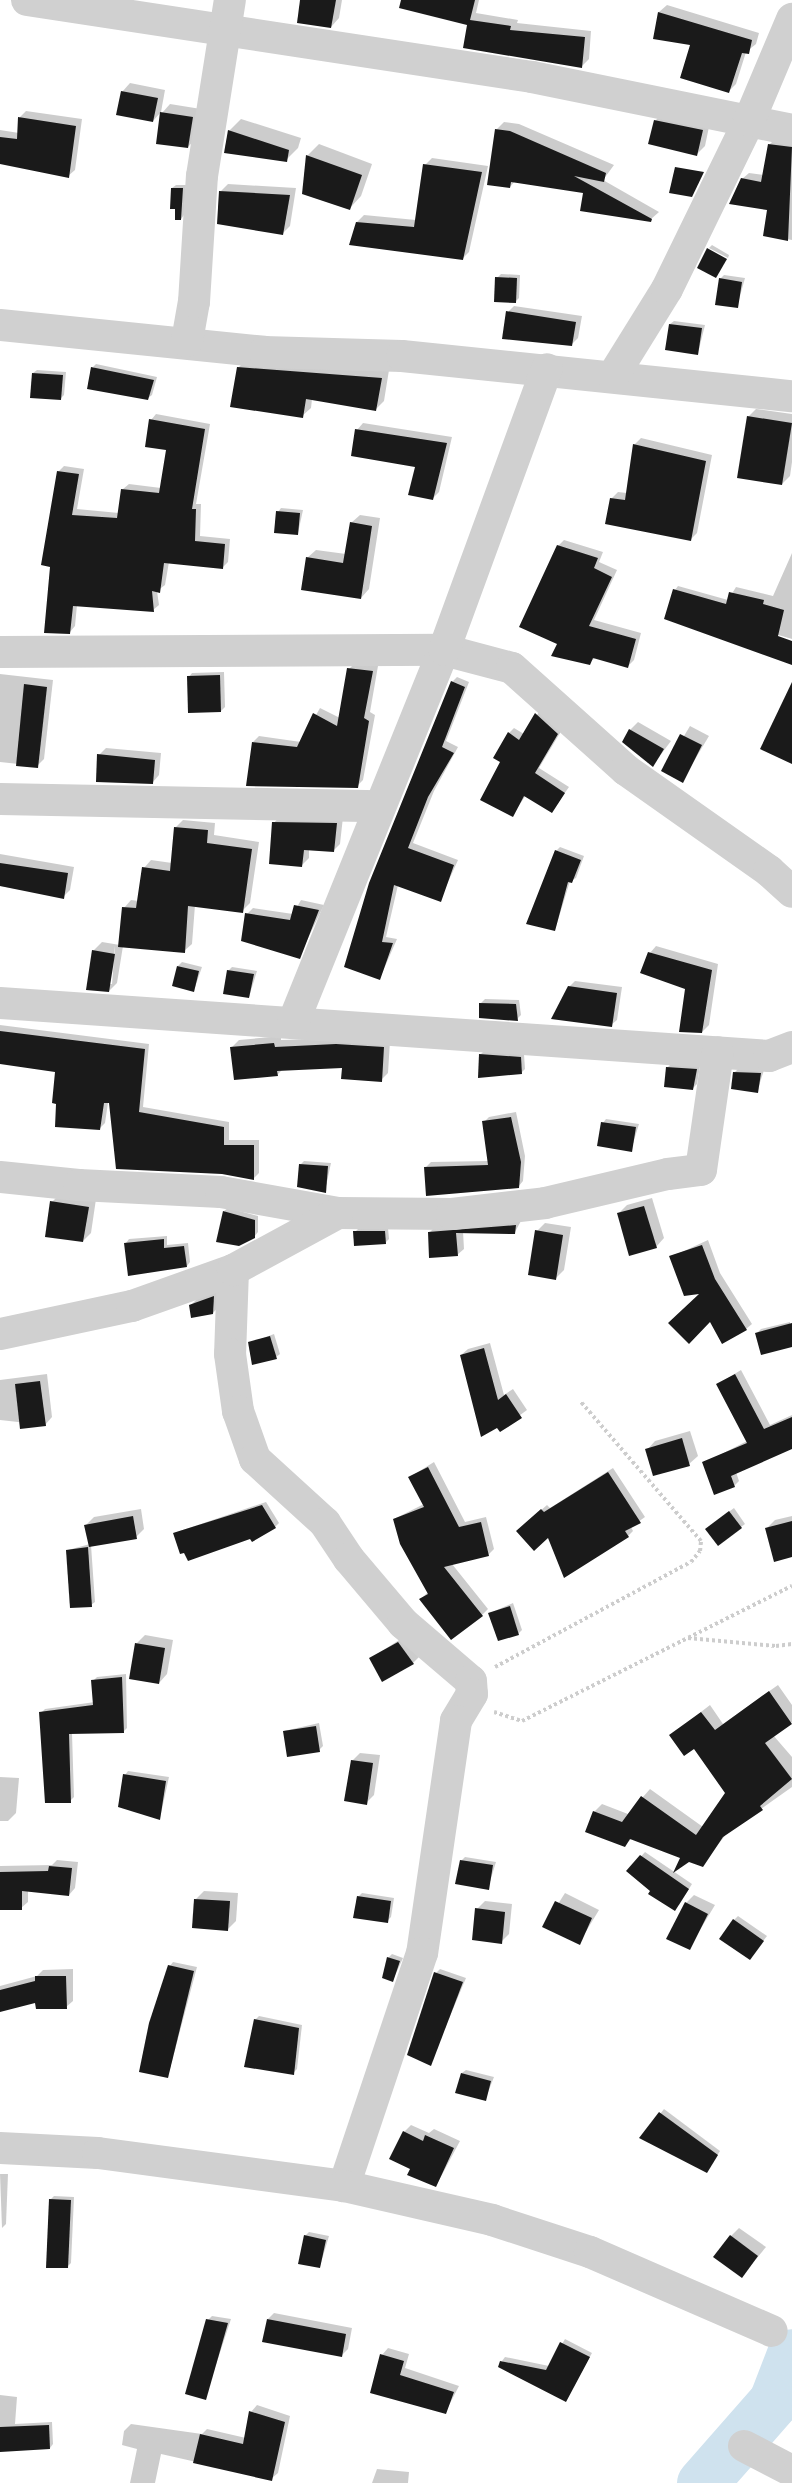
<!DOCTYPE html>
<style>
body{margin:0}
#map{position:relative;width:792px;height:2483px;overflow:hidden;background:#fff;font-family:"Varela Round",sans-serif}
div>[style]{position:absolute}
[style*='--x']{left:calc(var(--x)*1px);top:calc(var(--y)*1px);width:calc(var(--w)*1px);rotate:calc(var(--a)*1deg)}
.shadow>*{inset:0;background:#0003}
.river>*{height:51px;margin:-25.5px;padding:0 25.5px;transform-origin:25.5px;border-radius:25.5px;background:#cfe2ee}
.building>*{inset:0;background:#1a1a1a}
.path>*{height:4px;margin-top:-2px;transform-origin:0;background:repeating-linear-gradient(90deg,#cdcdcd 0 3px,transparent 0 6px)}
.minor>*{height:32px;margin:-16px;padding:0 16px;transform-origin:16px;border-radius:16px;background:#d0d0d0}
span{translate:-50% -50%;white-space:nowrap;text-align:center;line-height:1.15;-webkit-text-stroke:6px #fff;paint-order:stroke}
</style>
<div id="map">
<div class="shadow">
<div style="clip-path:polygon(302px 0,342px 0,339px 18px,331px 27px)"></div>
<div style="clip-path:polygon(431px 0,479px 0,476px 13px,518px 20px,517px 23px,591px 31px,589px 59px,582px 66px,468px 24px)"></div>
<div style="clip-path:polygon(667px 5px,759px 33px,756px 44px,746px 52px,736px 84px,728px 92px,692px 43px,655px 38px,659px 12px)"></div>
<div style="clip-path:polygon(130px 83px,165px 90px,161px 112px,153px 121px,122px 92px)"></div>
<div style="clip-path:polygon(170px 104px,201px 109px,196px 138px,188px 147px,162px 113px)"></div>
<div style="clip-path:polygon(26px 111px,82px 119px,75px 170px,68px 176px,0 162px,0 130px,19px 133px,20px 117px)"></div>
<div style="clip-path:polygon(663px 113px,710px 122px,705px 146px,697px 154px,655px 121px)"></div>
<div style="clip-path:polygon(241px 119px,301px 138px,298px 148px,286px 160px,229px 131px)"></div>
<div style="clip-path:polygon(504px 122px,519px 124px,614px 165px,603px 180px,659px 212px,650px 220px,585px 192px,515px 181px,510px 187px,496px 130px)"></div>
<div style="clip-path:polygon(776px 138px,792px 141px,792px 240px,764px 235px,769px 209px,742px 179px,749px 173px,764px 175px,770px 144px)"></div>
<div style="clip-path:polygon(319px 144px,372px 164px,361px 196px,350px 208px,307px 156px)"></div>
<div style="clip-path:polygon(432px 158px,488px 166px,469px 252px,462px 259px,357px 222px,364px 215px,416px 220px,425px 165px)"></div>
<div style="clip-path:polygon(228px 184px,296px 188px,290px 226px,283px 233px,221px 191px)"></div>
<div style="clip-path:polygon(176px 185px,186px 185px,184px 215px,181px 219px,172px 188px)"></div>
<div style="clip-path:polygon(712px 245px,729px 255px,728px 258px,709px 248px)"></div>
<div style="clip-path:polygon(501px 274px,520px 275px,519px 298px,515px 302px,497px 278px)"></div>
<div style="clip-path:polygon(724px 275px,745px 278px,737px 307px,720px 279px)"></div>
<div style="clip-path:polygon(514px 306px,582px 316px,578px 338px,571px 345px,508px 312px)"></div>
<div style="clip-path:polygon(674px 321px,705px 325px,698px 353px,670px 324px)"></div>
<div style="clip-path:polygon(246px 360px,389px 370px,384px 401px,376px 409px,312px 399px,311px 408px,302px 416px,238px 368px)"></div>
<div style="clip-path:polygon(96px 364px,157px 377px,152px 395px,148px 398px,93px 367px)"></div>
<div style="clip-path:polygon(37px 370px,66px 372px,64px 395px,60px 399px,33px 373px)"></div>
<div style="clip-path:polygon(756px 409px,792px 414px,792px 462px,790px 476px,782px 484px,748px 417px)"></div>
<div style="clip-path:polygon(156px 414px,210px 424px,196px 504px,201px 504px,200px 536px,230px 539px,228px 562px,222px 568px,169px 562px,165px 585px,157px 591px,159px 605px,153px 610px,77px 605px,75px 626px,70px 632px,58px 472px,64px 466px,84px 469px,77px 509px,119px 513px,123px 489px,129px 484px,161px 488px,168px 449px,151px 420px)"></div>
<div style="clip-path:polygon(363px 423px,452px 437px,439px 492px,433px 498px,417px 466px,357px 430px)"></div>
<div style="clip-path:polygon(641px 438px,712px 455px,697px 533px,691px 539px,611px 499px,618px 492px,627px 493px,634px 445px)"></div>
<div style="clip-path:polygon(281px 508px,303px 510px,298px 533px,278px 512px)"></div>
<div style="clip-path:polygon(360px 515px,380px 518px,369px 589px,361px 598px,307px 558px,316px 550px,346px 554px,351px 523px)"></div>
<div style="clip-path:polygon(564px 540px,603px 552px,599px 562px,617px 570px,594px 620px,641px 633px,634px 660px,628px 666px,595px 658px,589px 663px,559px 643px,558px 546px)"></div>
<div style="clip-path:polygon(792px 553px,792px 639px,724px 619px,725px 604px,716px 628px,675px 590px,678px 586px,728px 600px,736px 587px,773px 596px)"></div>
<div style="clip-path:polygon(355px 663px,378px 666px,370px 712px,375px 715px,363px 780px,357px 786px,253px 742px,259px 736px,301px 742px,320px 708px,340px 718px,349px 669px)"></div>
<div style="clip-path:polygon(224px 672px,225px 707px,221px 711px,189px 677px,192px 673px)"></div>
<div style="clip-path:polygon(0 674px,53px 680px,44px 759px,37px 766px,0 762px)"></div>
<div style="clip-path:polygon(457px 677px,469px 682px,446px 741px,458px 747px,434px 791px,413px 843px,458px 860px,440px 900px,398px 885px,386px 937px,397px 939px,380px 978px,346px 966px,452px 682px)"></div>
<div style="clip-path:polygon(541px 709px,563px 728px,539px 768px,569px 787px,552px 811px,526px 795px,512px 816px,509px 733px,514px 728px,524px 734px)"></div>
<div style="clip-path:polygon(638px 722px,671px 741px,653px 765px,630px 730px)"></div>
<div style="clip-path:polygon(690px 726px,709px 736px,682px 781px,663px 771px)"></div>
<div style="clip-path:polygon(106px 748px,161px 753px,159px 775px,153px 782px,99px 755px)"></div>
<div style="clip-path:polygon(280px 816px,343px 817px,340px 844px,333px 851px,309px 849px,309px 858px,302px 865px,274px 823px)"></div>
<div style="clip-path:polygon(evenodd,183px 820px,215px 823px,214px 835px,259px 842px,250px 903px,242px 911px,195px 905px,192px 944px,184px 951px,123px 946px,117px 983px,109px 991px,93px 951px,102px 942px,120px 945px,124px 908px,131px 900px,139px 901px,144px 868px,151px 860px,172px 863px,175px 828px,183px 820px,115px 946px,112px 984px,109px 984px,115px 946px)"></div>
<div style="clip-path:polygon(560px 847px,584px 856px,576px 878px,570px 881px,555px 930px,556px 851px)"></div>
<div style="clip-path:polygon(0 854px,74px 867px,70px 890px,63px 897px,0 886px)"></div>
<div style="clip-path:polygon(301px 900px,324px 905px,299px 957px,247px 914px,253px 908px,293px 914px)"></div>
<div style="clip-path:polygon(656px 946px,718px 964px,709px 1025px,702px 1032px,687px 988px,650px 953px)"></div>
<div style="clip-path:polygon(182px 962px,202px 967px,194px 990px,178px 966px)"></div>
<div style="clip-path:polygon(232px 967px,257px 971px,249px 997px,228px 971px)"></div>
<div style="clip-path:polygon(575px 981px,622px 987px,617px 1020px,611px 1025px,569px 987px)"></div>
<div style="clip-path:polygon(485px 999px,519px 1000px,521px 1015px,517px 1019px,481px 1003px)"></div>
<div style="clip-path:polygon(0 1025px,149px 1044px,143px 1107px,229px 1122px,229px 1140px,259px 1140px,259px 1173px,254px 1178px,109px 1096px,105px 1123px,100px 1128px,57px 1071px,0 1062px)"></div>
<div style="clip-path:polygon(281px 1036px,281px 1040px,344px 1038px,390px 1041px,388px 1073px,381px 1080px,343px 1066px,283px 1069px,277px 1075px,232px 1047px,239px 1040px)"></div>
<div style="clip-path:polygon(484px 1051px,524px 1054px,525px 1069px,521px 1073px,480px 1055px)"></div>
<div style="clip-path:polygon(671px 1064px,700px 1066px,697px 1084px,693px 1088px,667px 1068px)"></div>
<div style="clip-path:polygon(739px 1068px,764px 1070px,757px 1092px,735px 1072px)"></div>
<div style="clip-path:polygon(516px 1112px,525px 1156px,523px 1181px,518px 1187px,426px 1167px,431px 1162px,489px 1161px,484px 1122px,489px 1117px)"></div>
<div style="clip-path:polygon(606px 1119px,639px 1124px,631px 1150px,603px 1123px)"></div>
<div style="clip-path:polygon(304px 1161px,331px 1163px,325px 1191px,300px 1165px)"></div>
<div style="clip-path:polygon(60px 1194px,96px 1199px,91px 1233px,83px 1241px,52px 1202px)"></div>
<div style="clip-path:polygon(652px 1198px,664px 1238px,656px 1247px,618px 1214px,627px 1205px)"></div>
<div style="clip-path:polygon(228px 1208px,258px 1216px,258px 1232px,254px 1237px,224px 1211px)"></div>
<div style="clip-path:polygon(522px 1219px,515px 1232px,463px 1231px,464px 1249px,457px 1255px,430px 1232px,436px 1226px)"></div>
<div style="clip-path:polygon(545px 1223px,571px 1227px,564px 1270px,556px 1278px,537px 1231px)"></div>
<div style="clip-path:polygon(359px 1228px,388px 1228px,389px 1239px,385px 1243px,355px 1232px)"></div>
<div style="clip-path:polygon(167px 1236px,167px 1245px,188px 1243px,190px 1262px,187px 1266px,126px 1243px,129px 1239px)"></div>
<div style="clip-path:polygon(708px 1240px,720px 1273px,752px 1324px,746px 1329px,710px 1319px,703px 1292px,671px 1257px)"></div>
<div style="clip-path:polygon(222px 1289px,221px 1304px,213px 1313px,191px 1305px,199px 1297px)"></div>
<div style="clip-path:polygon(790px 1322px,792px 1345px,757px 1333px,761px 1329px)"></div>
<div style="clip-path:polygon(274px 1334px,280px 1354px,276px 1357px,250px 1343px)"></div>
<div style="clip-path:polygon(490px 1343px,504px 1395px,513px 1389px,527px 1410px,500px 1430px,461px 1355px,468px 1349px)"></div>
<div style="clip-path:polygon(741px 1370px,770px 1425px,792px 1415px,792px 1448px,736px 1472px,739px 1481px,734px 1486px,704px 1463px,747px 1441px,718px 1384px)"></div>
<div style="clip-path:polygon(47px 1374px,52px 1417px,45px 1425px,0 1420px,0 1380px)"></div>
<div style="clip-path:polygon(690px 1431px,698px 1456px,689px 1464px,647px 1450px,655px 1441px)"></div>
<div style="clip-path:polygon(434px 1462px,465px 1522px,486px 1517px,494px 1549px,488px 1555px,452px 1564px,488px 1609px,482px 1615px,421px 1599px,428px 1592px,394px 1519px,424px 1504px,410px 1477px)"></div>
<div style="clip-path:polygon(613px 1468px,645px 1517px,631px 1527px,633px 1531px,628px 1536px,565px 1576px,549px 1536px,523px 1526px,547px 1505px,550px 1508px)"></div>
<div style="clip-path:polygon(266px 1502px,279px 1523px,275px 1527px,174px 1533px)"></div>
<div style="clip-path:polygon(734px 1508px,745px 1524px,741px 1527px,711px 1525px)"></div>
<div style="clip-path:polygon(141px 1509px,144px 1529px,136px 1537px,91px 1545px,95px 1602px,91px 1605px,68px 1550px,90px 1544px,86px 1525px,94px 1517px)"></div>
<div style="clip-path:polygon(792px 1516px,792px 1555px,766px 1529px,775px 1520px)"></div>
<div style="clip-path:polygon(513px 1603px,522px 1630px,518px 1634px,490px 1613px)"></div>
<div style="clip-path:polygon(145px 1635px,173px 1640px,167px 1674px,159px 1683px,137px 1643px)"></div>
<div style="clip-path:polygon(407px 1635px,421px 1655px,413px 1663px,371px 1658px)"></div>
<div style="clip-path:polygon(126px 1674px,127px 1728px,123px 1732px,72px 1733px,74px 1797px,70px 1801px,41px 1713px,45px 1709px,95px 1702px,93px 1681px,97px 1677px)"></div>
<div style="clip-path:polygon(778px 1685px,792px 1705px,792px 1722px,773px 1735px,792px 1757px,792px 1787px,727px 1833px,702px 1865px,632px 1838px,625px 1845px,594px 1812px,602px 1804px,628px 1814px,650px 1789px,703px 1827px,727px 1793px,694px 1747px,671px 1735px,710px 1705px,723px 1724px)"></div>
<div style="clip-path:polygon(319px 1723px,323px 1746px,319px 1750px,284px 1731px)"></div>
<div style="clip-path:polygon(360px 1753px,380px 1755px,374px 1795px,366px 1803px,352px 1761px)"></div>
<div style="clip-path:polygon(128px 1771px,169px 1777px,160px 1818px,125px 1775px)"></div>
<div style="clip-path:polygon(0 1777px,19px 1778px,16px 1813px,8px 1821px,0 1821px)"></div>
<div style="clip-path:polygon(645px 1852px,692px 1884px,679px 1905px,652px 1891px,628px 1871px)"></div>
<div style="clip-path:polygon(465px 1857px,496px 1862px,488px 1888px,461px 1861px)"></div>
<div style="clip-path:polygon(57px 1860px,78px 1862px,75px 1888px,69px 1895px,28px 1891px,28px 1902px,21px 1908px,0 1909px,0 1866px,52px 1865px)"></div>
<div style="clip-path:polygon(204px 1891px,238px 1893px,236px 1921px,228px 1929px,196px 1899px)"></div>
<div style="clip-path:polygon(362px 1893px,394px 1898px,391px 1917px,387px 1921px,358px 1897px)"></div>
<div style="clip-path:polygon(565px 1893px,599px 1910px,579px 1943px,544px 1926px)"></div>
<div style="clip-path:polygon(694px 1895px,715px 1905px,689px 1948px,686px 1903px)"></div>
<div style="clip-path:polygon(485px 1901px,512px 1904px,509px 1934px,501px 1942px,477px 1909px)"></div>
<div style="clip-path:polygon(738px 1916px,767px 1936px,750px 1958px,734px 1920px)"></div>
<div style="clip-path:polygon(392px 1954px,403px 1958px,393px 1980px,388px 1958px)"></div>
<div style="clip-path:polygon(173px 1962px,197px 1967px,168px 2076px,170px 1966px)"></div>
<div style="clip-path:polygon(73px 1969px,73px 2001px,66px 2007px,37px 2002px,0 2010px,0 1986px,37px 1976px,43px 1970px)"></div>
<div style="clip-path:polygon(440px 1969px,466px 1978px,430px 2064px,436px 1973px)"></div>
<div style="clip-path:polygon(259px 2016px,302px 2025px,297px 2069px,293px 2073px,255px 2020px)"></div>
<div style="clip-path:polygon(466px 2070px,494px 2077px,485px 2100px,462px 2073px)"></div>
<div style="clip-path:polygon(664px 2109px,720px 2151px,707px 2172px,642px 2137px)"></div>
<div style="clip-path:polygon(411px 2125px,429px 2133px,434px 2129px,460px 2141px,436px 2186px,412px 2168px,404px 2132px)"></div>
<div style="clip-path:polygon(0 2174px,8px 2174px,6px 2224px,2px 2228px)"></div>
<div style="clip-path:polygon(54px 2196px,74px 2197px,71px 2263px,67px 2267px,50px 2200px)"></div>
<div style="clip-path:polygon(739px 2228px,766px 2247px,742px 2276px,731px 2236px)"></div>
<div style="clip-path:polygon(309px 2232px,329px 2236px,320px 2266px,305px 2236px)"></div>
<div style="clip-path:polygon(274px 2313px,352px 2328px,348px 2349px,342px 2355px,268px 2319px)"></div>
<div style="clip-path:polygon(212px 2316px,231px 2319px,205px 2398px,208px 2320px)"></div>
<div style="clip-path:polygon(565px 2339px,592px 2353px,566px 2400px,502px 2361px,505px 2357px,549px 2366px)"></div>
<div style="clip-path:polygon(388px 2348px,409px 2354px,405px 2368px,459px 2386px,445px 2413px,371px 2392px,382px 2355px)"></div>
<div style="clip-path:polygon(0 2395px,17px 2397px,15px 2424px,52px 2422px,53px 2444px,50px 2448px,0 2450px)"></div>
<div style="clip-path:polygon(257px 2405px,290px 2416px,278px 2473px,271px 2479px,161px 2454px,155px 2483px,130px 2483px,137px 2449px,122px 2445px,124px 2431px,131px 2424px,202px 2434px,207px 2429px,246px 2438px,251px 2412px)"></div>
<div style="clip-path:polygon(377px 2469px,409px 2472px,408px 2483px,372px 2483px)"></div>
</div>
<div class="river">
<div style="--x:702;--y:2483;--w:109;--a:-48.7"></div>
<div style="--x:774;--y:2401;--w:50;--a:-69"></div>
</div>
<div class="building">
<div style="clip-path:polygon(300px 0,336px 0,331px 28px,297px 23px)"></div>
<div style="clip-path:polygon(401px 0,475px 0,470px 20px,511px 26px,510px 30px,585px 37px,582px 68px,463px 48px,467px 25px,399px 8px)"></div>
<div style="clip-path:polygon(658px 12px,752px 40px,749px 54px,742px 53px,729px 93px,680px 78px,690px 45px,653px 39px)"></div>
<div style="clip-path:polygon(121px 91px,158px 98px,153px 122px,116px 115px)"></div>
<div style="clip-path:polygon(160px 112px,193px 117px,188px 148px,156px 144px)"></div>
<div style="clip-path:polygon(18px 117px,76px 126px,69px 178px,0 164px,0 137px,17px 139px)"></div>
<div style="clip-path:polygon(654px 120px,703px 130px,697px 156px,648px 144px)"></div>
<div style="clip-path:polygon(495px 129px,510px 131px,606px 173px,604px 182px,574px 176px,652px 219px,651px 222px,580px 211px,583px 193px,511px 182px,510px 188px,487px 185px)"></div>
<div style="clip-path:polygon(228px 130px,289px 150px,287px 162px,224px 153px)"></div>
<div style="clip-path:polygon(768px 144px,792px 147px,788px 241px,763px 236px,767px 210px,729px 204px,741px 178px,761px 182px)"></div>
<div style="clip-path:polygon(306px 155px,362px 175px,350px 210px,302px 194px)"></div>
<div style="clip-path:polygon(423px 164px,482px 172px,463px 260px,349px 245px,356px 222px,414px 227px)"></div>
<div style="clip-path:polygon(675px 167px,704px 172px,692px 197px,669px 193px)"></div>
<div style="clip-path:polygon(171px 188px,183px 188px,181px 220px,175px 220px,175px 209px,170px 209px)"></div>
<div style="clip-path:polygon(219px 191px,290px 195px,283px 235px,217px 224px)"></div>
<div style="clip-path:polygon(707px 248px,727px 259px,716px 278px,697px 268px)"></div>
<div style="clip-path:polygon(495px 277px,517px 278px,516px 303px,494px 302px)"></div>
<div style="clip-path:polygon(719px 278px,742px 282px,738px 308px,715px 305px)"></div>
<div style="clip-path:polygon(506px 311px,576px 322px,572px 346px,502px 339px)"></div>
<div style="clip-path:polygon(669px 324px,702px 328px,698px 355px,665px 350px)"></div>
<div style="clip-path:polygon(91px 367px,154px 380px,148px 400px,87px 389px)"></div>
<div style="clip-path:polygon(237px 367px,382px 378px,376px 411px,306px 399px,303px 418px,230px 407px)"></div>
<div style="clip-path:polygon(32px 373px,63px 375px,61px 400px,30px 398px)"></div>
<div style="clip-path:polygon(747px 416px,792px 423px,782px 485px,737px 478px)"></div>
<div style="clip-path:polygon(149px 419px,205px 429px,192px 509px,196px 509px,195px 541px,225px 544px,223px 569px,164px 563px,160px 593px,152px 591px,154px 612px,73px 606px,70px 634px,44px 633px,50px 567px,41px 565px,57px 471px,79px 474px,72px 515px,117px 518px,121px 489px,159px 493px,166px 450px,145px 447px)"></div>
<div style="clip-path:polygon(355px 429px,447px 443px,433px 500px,408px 495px,415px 467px,351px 456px)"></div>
<div style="clip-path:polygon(633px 444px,706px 461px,691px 541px,605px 524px,610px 498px,625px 500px)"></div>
<div style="clip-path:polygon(276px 511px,300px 513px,298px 535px,274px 533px)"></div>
<div style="clip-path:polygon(350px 522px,372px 526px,361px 599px,301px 590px,306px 557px,343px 563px)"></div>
<div style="clip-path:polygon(557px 545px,598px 558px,594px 568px,612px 577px,589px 626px,636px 639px,628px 668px,593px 658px,590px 665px,551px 656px,557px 644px,519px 627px)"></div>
<div style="clip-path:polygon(673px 589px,726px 604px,729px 592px,764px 600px,763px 604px,784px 610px,778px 636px,792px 641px,792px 665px,664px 619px)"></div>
<div style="clip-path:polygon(347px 668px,373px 671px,364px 718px,369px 721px,358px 788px,246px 786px,252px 742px,297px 747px,313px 713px,337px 726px)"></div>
<div style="clip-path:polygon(220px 675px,221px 712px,188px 713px,187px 676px)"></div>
<div style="clip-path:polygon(451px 681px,465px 687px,442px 747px,454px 753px,428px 797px,408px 848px,454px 865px,441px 902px,394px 885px,382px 942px,393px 943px,380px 980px,344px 967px,369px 883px)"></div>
<div style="clip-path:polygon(792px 682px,792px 764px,760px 749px)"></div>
<div style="clip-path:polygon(24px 684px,47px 687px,38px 768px,16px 766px)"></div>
<div style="clip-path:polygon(535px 713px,558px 734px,535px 773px,565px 793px,552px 813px,524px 796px,513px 817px,480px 800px,500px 762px,493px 758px,508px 732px,519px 740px)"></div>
<div style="clip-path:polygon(629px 729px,664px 749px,653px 767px,622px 742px)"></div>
<div style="clip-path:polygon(680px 734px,702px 745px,683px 783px,661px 771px)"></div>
<div style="clip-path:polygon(97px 754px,155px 760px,153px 784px,96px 782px)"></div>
<div style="clip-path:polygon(272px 822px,337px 823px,334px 852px,304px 850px,302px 867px,269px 864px)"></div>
<div style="clip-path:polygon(174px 827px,208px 830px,207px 843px,252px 849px,243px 913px,188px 906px,185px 953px,118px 947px,122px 907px,136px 908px,142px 867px,170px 871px)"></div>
<div style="clip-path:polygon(555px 850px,581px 860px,572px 883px,568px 882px,555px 931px,526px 924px)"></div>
<div style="clip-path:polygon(0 863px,68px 873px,64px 899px,0 886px)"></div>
<div style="clip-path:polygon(294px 905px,319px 910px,300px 959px,241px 941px,245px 913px,290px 920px)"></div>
<div style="clip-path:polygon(92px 950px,115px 954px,109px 992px,86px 990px)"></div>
<div style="clip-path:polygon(648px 952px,712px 970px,702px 1033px,679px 1032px,685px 989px,640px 973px)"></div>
<div style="clip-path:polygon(177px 966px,199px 971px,194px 992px,172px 986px)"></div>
<div style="clip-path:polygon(227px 970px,254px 974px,249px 998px,223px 994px)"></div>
<div style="clip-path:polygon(568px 986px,617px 993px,612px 1027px,551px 1019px)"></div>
<div style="clip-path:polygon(479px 1003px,516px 1004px,518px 1021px,479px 1018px)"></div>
<div style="clip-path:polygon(0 1031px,145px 1049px,139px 1112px,224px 1127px,224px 1145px,254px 1145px,254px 1180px,222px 1174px,116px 1169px,109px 1103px,104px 1103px,100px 1130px,55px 1127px,56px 1104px,52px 1103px,55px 1072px,0 1064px)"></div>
<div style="clip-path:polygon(274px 1043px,275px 1047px,336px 1044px,384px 1047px,382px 1082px,341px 1079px,342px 1068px,277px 1071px,278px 1076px,234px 1080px,230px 1047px)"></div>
<div style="clip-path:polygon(479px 1054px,521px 1057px,522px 1074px,478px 1078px)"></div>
<div style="clip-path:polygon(666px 1067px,697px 1069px,693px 1090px,664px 1087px)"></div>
<div style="clip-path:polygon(733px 1072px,761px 1073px,758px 1093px,731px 1089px)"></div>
<div style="clip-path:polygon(511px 1117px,521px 1162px,519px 1188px,426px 1196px,424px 1167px,488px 1165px,482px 1121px)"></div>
<div style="clip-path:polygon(601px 1122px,636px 1127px,632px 1152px,597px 1146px)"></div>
<div style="clip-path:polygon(299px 1164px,328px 1166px,326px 1193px,297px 1187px)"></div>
<div style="clip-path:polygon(50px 1201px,89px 1207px,83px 1242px,45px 1237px)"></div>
<div style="clip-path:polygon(644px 1206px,657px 1248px,629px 1256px,617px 1213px)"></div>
<div style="clip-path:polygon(223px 1211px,255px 1220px,255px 1238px,239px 1246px,216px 1242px)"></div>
<div style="clip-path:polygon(516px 1225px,515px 1234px,456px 1233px,458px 1256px,429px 1258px,428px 1232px)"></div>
<div style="clip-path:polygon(535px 1230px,563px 1235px,556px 1280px,528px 1275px)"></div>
<div style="clip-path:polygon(353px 1231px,385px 1231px,386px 1244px,354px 1246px)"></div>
<div style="clip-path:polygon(164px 1239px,164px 1248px,184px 1246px,187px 1267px,128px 1276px,124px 1243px)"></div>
<div style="clip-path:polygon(702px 1245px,715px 1279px,747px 1330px,722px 1344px,710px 1322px,689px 1344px,668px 1323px,699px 1294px,684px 1296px,669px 1256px)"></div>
<div style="clip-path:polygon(214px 1296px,213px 1314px,191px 1318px,189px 1305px)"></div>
<div style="clip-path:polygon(792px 1323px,792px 1347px,761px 1355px,755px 1333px)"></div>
<div style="clip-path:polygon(270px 1336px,277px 1359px,252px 1365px,248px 1342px)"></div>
<div style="clip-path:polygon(484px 1348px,498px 1400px,506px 1394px,522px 1418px,500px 1432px,497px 1428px,481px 1437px,460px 1355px)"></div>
<div style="clip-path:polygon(735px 1374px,764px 1429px,792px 1417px,792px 1449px,731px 1476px,735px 1487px,714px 1495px,702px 1462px,747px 1443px,716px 1384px)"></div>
<div style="clip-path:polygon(40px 1381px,46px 1426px,20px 1429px,15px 1384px)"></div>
<div style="clip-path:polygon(682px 1438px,690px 1466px,653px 1476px,645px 1449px)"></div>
<div style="clip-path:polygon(428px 1467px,459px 1527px,481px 1522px,489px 1556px,444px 1567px,483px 1616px,451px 1640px,419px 1599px,428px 1594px,400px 1544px,393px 1519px,424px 1507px,408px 1477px)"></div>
<div style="clip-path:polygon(608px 1472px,641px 1523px,625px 1531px,629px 1537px,564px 1578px,548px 1538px,534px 1551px,516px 1531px,541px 1509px,544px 1512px)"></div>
<div style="clip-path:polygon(262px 1505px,276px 1528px,252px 1542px,250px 1539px,188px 1561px,184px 1553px,180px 1554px,173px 1533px)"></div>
<div style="clip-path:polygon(729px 1511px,742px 1528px,718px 1546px,705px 1529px)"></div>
<div style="clip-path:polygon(133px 1516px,137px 1539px,89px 1547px,84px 1525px)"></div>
<div style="clip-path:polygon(792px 1521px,792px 1557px,774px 1562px,765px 1528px)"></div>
<div style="clip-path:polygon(88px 1547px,92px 1607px,70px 1608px,66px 1550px)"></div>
<div style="clip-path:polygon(510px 1606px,519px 1635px,498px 1641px,488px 1613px)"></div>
<div style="clip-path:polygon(398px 1642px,414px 1664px,382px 1682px,369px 1658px)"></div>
<div style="clip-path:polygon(135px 1643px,165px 1648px,159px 1684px,129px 1679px)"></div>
<div style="clip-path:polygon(122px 1677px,124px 1733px,69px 1734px,71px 1803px,45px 1803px,39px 1712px,93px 1705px,91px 1680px)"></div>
<div style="clip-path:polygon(769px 1691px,792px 1724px,765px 1743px,792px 1779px,760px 1806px,763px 1810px,723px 1837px,703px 1867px,689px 1862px,673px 1873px,680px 1858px,630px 1839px,625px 1847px,585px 1832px,593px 1811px,622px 1822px,641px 1796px,696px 1835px,725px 1793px,694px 1749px,684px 1756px,669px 1735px,701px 1712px,715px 1730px)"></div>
<div style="clip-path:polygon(316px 1726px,320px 1752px,287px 1757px,283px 1731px)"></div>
<div style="clip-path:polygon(351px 1760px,373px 1763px,367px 1805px,344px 1801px)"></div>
<div style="clip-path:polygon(123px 1774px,166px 1781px,160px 1820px,118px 1807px)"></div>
<div style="clip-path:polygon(640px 1855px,689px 1889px,675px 1911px,648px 1894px,650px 1891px,626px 1871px)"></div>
<div style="clip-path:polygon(460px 1860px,493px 1865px,489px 1890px,455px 1884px)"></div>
<div style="clip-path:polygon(49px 1866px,72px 1868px,69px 1896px,22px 1891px,22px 1910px,0 1910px,0 1872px,48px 1871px)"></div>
<div style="clip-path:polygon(357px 1896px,391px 1901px,388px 1923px,353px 1918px)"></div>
<div style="clip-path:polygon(194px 1899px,230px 1901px,228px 1931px,192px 1928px)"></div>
<div style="clip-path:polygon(555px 1901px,592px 1918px,580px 1945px,542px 1927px)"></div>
<div style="clip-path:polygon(685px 1902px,708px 1914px,690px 1950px,666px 1939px)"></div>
<div style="clip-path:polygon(475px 1908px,505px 1912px,502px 1944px,472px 1940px)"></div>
<div style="clip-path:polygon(733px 1919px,764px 1941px,750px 1960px,719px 1939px)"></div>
<div style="clip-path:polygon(387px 1957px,400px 1961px,393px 1982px,382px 1978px)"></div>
<div style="clip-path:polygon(168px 1965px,194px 1971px,168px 2078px,139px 2072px,149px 2023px)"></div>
<div style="clip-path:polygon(434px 1972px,463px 1982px,431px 2066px,407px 2055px)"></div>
<div style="clip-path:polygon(35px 1976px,66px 1976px,67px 2009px,36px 2009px,35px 2003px,0 2012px,0 1990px,35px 1981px)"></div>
<div style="clip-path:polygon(254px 2019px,299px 2028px,294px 2075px,244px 2067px)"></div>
<div style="clip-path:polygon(461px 2073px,491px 2081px,486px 2101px,455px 2093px)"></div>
<div style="clip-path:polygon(659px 2112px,718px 2155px,707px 2173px,639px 2138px)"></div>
<div style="clip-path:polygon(403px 2131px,423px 2141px,425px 2135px,454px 2148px,436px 2187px,407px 2175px,410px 2169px,389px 2159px)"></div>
<div style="clip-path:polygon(49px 2199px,71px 2200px,68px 2268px,46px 2268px)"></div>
<div style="clip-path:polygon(304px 2235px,326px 2240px,320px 2268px,298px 2264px)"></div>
<div style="clip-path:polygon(730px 2235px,758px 2256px,742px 2278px,713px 2257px)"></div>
<div style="clip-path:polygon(206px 2319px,228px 2323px,206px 2400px,185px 2394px)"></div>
<div style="clip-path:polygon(267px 2319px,346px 2334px,342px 2357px,262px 2342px)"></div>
<div style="clip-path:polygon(560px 2342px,590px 2357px,566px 2402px,498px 2367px,500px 2361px,546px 2370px)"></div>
<div style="clip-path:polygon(380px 2354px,404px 2361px,400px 2375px,454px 2392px,446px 2414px,370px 2393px)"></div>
<div style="clip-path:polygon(249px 2411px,285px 2422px,272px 2481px,193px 2463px,200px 2434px,243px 2444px)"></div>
<div style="clip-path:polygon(49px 2425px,50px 2449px,0 2452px,0 2427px)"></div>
</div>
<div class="path">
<div style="--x:688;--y:1638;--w:88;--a:5.2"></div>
<div style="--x:776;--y:1646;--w:16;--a:-7"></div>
<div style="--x:495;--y:1667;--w:222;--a:-28.2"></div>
<div style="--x:691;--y:1562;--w:14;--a:-51"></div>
<div style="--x:700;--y:1551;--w:10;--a:-84"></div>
<div style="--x:701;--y:1541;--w:184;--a:-130.8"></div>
<div style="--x:494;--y:1712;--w:29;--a:18"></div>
<div style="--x:522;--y:1721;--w:302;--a:-26.6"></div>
</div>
<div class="minor">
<div style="--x:27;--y:0;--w:511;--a:8.67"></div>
<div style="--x:532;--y:77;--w:265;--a:11.5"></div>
<div style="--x:0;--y:325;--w:265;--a:5.8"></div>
<div style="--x:264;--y:352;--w:138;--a:1.7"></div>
<div style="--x:402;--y:356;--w:392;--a:5.9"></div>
<div style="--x:187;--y:341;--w:40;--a:-80"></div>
<div style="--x:194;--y:302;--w:126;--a:-86.4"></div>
<div style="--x:202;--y:176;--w:178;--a:-81"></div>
<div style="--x:613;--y:376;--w:102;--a:-58.2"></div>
<div style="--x:667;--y:289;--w:187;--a:-64"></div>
<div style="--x:749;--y:121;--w:111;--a:-67.1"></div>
<div style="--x:0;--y:652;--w:444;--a:-0.3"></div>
<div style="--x:444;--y:650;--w:70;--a:14.8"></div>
<div style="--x:512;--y:668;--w:153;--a:41.8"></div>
<div style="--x:626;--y:770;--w:175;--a:35.2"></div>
<div style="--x:769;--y:871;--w:31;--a:42"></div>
<div style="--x:0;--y:799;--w:378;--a:1.1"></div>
<div style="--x:0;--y:1003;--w:771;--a:3.94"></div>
<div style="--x:769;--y:1056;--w:25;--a:-21"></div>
<div style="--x:293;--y:1023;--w:402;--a:-68"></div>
<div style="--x:444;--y:650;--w:299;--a:-69.9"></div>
<div style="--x:0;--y:1177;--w:79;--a:5.8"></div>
<div style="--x:79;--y:1185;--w:142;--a:2.8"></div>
<div style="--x:221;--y:1192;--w:119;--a:10.2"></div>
<div style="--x:338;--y:1213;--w:114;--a:0.5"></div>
<div style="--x:452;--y:1214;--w:94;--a:-6.7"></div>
<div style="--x:545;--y:1203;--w:126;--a:-13.3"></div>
<div style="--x:668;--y:1174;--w:33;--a:-7"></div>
<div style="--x:701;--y:1170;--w:119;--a:-81.8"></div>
<div style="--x:233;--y:1270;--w:84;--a:92"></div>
<div style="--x:230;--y:1354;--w:58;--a:82"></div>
<div style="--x:238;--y:1411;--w:51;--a:70.5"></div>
<div style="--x:255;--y:1459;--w:95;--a:42.4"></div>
<div style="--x:325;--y:1523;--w:43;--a:56.3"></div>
<div style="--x:349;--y:1559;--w:84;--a:49.8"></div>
<div style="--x:403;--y:1623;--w:89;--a:40.5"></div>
<div style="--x:471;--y:1681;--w:13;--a:86"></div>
<div style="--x:472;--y:1694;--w:31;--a:121"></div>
<div style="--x:456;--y:1721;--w:234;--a:98.3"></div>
<div style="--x:422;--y:1953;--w:246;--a:108.5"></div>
<div style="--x:0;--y:1334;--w:135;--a:-12"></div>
<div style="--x:132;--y:1306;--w:107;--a:-19.6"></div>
<div style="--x:233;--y:1270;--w:119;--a:-28.5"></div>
<div style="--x:0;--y:2148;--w:98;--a:2.9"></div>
<div style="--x:98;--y:2153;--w:248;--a:7.6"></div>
<div style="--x:344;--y:2186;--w:152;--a:12.9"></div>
<div style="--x:492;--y:2220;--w:103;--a:18.1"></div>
<div style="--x:590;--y:2252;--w:198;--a:23.5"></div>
<div style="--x:744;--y:2446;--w:54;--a:27.5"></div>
</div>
</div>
